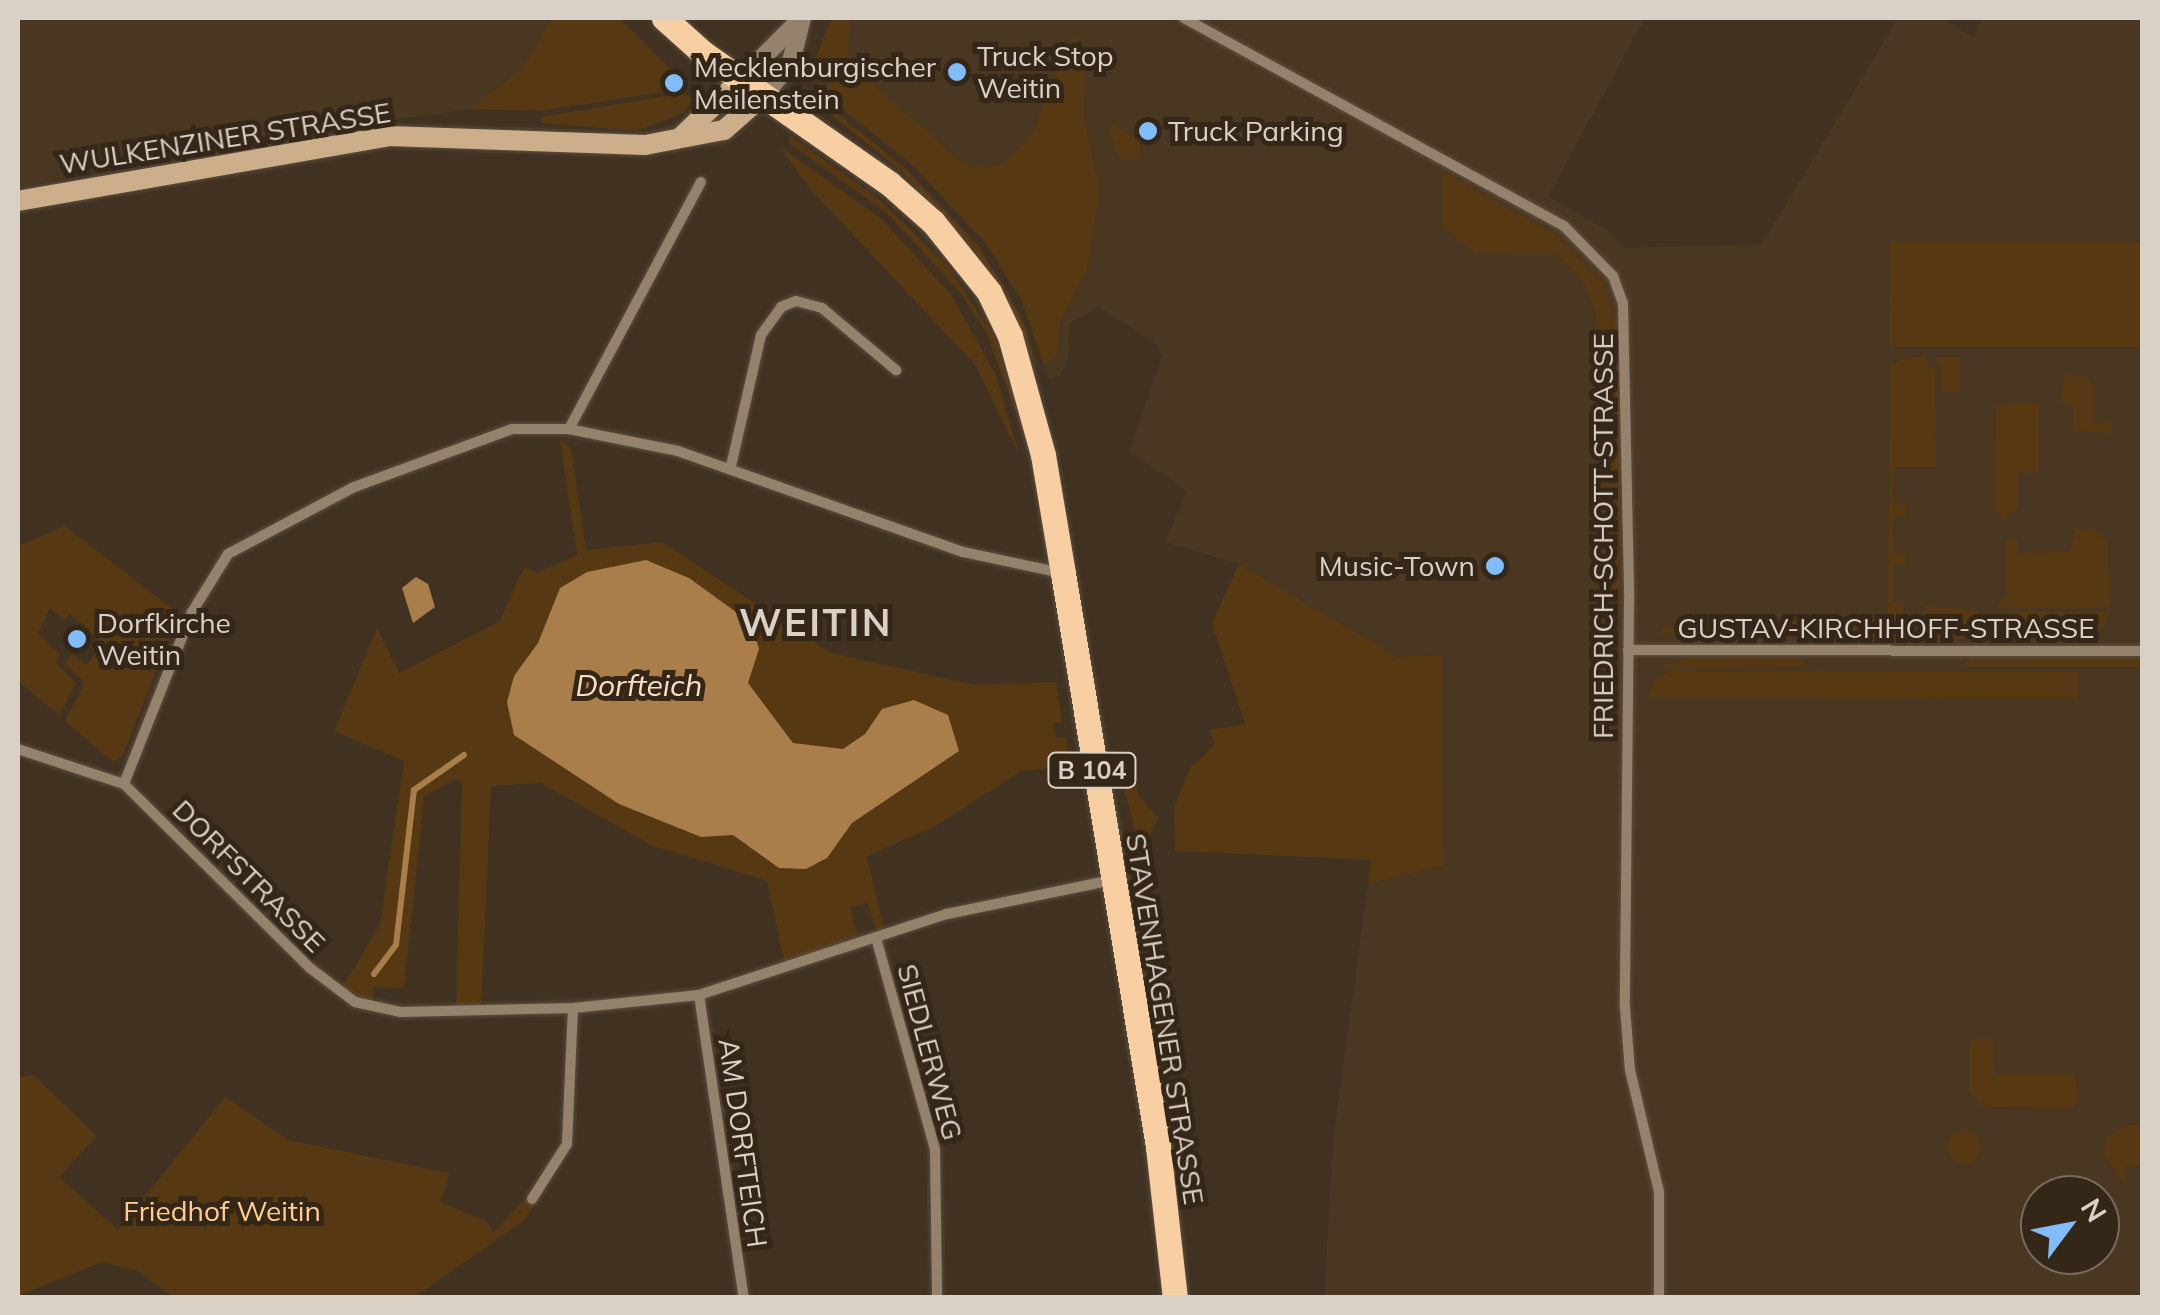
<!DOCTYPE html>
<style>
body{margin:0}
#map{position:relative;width:2160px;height:1315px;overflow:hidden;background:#403121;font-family:Mulish,sans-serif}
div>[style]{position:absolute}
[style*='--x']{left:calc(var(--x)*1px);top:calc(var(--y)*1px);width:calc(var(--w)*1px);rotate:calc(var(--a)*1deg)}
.built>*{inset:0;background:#4a3721}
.green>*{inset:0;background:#563913}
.round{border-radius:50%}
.water>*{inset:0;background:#a97e4b}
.stream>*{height:6px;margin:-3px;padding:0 3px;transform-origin:3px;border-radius:3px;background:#a97e4b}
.roads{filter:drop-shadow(0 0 2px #5c4e3f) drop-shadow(0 0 2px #5c4e3f)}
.minor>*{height:10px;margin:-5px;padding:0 5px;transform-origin:5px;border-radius:5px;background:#95826d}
.tertiary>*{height:18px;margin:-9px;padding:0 9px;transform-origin:9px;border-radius:9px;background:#95826d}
.secondary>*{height:20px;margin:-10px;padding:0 10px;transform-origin:10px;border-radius:10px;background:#ccae8b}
.primary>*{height:25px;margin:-12.5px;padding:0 12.5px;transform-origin:12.5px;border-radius:12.5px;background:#f7cfa3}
.dots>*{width:28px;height:28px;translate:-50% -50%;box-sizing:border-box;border:5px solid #352717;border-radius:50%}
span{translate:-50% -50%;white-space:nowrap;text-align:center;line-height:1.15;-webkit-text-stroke:10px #352717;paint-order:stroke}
.shield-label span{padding:2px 8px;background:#352717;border:2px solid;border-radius:8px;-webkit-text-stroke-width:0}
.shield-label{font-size:25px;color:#d9d0c6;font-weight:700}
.poi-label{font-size:28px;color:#d9d0c6}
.left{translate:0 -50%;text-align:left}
.right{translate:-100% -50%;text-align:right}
.street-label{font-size:28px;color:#d9d0c6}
.park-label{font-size:28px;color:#ffcd93}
.water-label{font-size:30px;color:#f8dfc3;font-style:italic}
.district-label{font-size:38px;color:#d9d0c6;font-weight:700;letter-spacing:2.5px}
.frame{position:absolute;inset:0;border:20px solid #d9d0c6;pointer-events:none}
.north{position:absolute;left:2020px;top:1175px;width:100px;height:100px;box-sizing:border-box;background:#352717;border:2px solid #776b5d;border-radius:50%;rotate:58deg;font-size:28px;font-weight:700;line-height:40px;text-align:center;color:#d9d0c6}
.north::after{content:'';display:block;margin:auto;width:35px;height:45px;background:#81bdfa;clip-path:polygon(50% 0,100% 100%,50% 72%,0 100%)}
</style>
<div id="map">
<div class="built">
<div style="clip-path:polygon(18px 18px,552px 18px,523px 67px,471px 109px,304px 132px,18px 187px)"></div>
<div style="clip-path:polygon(evenodd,832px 18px,1645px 18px,1548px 197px,1606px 229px,1625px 248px,1762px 244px,1898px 18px,1941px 18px,1972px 36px,1984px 18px,2142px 18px,2142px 1297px,1324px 1297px,1333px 1140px,1368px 884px,1443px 866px,1442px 655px,1398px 657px,1239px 564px,1165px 542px,1187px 491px,1129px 452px,1162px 356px,1157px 344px,1098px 307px,1070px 322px,1068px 361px,1060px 375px,1049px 379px,1022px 301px,985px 242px,911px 164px,823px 93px,813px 70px,832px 18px,2040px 1195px,2100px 1195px,2100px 1255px,2040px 1255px,2040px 1195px)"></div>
</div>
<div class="green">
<div style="clip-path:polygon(552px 18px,619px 18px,683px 81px,671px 91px,540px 111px,471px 109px,523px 67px)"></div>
<div style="clip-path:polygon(832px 18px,851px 18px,847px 57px,818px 80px,816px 56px)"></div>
<div style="clip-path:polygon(1074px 33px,1085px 62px,1084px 120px,1100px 190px,1087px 270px,1060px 322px,1057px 355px,1044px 364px,1022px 301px,985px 242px,911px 164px,823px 93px,850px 64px,960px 161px,980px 167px,1005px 163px,1033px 132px)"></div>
<div style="clip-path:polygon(684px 93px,693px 100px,683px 113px,637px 131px,541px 123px,541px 117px)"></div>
<div style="clip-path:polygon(817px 97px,905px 168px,979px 246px,1022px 318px,1038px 367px,973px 248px,902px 172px,814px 101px)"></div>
<div style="clip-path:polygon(1113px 123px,1140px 141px,1140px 159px,1119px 159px,1109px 130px)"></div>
<div style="clip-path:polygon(789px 135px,877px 197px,949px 267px,995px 339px,1036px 468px,987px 334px,960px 292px,887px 213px,789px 143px)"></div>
<div style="clip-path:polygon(780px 147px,883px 220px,952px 296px,996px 376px,1019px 455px,976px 366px,811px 190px)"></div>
<div style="clip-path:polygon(1442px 171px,1557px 235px,1604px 282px,1618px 332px,1618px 353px,1607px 355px,1608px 367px,1619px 368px,1619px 604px,1601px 603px,1596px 311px,1582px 280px,1557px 254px,1475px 253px,1442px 227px)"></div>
<div style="clip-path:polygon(1890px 242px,2142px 242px,2142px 347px,1889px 347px)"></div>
<div style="clip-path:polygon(1908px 357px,1927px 357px,1928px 369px,1935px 369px,1936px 467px,1893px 467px,1893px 503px,1905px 504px,1905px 516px,1893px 516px,1893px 552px,1905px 553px,1905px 564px,1893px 565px,1893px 602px,1905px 603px,1897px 638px,1662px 634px,1662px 626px,1888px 618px,1890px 365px)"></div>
<div style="clip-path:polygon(1933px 357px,1960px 357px,1960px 392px,1941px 392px,1941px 365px)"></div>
<div style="clip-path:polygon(2065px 375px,2086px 376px,2093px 385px,2093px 424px,2112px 422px,2112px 433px,2073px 431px,2073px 407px,2060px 402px)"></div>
<div style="clip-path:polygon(2039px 403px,2039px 472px,2018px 473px,2018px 509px,2004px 518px,1995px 509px,1996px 404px)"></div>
<div style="clip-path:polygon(560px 439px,571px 448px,586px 550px,662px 542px,831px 653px,975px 685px,1056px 682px,1062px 722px,1053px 724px,1056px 738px,1065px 737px,1072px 766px,1021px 771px,934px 827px,867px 856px,884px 929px,877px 931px,867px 903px,850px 908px,858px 938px,784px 961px,767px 881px,651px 845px,541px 783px,491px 786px,481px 1005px,456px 1006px,462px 783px,455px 779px,424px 797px,404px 988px,374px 987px,372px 999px,359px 996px,343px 986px,380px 925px,404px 761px,334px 731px,377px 628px,399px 673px,500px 621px,524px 567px,537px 573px,577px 555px)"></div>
<div style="clip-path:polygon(65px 526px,179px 614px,123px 755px,113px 762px,65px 721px,85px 683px,65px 664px,72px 654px,86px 665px,104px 643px,70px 614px,64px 620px,50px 608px,38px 634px,60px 654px,56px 663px,76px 683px,59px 715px,18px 681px,18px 546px)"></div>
<div style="clip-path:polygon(2076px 529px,2093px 530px,2108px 541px,2109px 607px,1996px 607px,2005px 596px,2005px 539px,2018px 539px,2018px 553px,2069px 552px)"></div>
<div style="clip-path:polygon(1239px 564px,1398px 657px,1442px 655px,1443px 866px,1368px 884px,1371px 860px,1175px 851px,1174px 807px,1190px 768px,1215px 745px,1209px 730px,1245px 724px,1212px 623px)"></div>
<div style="clip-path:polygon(1924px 606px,1979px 611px,1978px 625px,1960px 639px,1929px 639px)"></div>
<div style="clip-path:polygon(1996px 612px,2109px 612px,2109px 617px,2092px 639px,2010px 639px,1996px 625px)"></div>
<div style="clip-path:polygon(1690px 657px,1801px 658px,1808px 666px,1661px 668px)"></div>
<div style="clip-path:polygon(1971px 658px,2142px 658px,2142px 667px,1961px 667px)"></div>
<div style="clip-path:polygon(1669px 671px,2078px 672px,2078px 699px,1649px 697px,1654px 680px)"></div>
<div style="clip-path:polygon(1118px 764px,1134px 777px,1138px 794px,1158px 818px,1141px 855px)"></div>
<div style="clip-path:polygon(1975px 1039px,1993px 1039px,1994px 1074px,2075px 1074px,2078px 1101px,2073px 1108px,1982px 1107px,1969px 1091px,1969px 1045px)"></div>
<div style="clip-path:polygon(34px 1075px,97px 1136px,59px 1177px,118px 1230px,225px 1097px,288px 1140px,449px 1173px,441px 1202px,486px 1221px,494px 1232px,525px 1199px,535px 1205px,523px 1221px,415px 1297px,173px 1297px,138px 1271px,103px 1262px,18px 1296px,18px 1077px)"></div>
<div style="clip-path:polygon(2123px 1125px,2142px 1125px,2142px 1166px,2125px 1167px,2125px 1182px,2103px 1155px,2107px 1139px)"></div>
<div class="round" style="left:1947px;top:1130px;width:34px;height:34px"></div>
</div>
<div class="water">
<div style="clip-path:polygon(646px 560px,689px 578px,751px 623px,759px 649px,748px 683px,793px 743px,843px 749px,865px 734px,882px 709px,914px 700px,948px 715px,959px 751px,852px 823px,827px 858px,806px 869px,779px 868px,733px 835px,701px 837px,619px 804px,514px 735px,507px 702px,514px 676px,538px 643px,560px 588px,587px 572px)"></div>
<div style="clip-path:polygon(416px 577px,428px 584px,435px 607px,413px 623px,402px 588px)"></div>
</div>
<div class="stream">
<div style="--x:374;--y:974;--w:36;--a:-53"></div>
<div style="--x:396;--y:945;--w:156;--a:-83.4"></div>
<div style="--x:414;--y:790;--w:61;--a:-35"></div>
</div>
<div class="roads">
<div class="minor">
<div style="--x:1184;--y:18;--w:433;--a:28.7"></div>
<div style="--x:1564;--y:226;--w:70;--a:45.6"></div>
<div style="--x:1613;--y:276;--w:29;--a:70"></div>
<div style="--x:1623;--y:303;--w:297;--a:88.8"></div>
<div style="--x:1629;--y:600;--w:407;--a:90.6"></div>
<div style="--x:1625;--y:1007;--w:63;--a:85.5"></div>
<div style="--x:1630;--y:1070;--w:125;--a:76.6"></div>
<div style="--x:1659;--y:1192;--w:106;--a:90"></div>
<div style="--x:569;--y:429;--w:280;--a:-61.9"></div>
<div style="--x:731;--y:466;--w:134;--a:-77.1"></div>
<div style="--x:761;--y:335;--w:34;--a:-54"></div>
<div style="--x:781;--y:307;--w:16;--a:-22"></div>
<div style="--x:796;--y:301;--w:27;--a:15"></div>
<div style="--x:822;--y:308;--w:97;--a:40"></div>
<div style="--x:1062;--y:573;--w:101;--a:-168"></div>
<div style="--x:963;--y:552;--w:302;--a:-160.5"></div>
<div style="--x:678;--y:451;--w:111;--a:-168.6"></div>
<div style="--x:569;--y:429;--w:57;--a:180"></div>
<div style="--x:512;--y:429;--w:168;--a:159.8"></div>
<div style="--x:354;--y:487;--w:143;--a:152"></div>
<div style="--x:228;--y:554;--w:68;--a:121.8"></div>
<div style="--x:192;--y:612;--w:185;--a:111.6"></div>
<div style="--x:124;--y:784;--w:262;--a:44.7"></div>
<div style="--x:310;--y:968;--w:56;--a:37.1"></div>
<div style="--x:355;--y:1002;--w:46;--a:12.5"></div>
<div style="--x:400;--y:1012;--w:173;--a:-1.3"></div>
<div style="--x:573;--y:1008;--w:127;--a:-5.9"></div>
<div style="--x:699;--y:995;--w:261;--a:-18.1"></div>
<div style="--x:947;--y:914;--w:169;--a:-11.6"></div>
<div style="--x:1628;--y:650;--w:514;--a:0.11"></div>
<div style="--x:18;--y:749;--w:112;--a:18.3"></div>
<div style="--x:876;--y:938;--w:220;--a:74.4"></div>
<div style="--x:935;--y:1150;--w:148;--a:89.2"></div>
<div style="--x:699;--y:995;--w:306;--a:81.6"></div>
<div style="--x:532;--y:1199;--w:65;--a:-57.5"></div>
<div style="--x:567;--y:1144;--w:136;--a:-87.5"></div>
</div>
<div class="tertiary">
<div style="--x:741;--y:79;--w:79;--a:-45"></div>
<div style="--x:764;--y:95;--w:43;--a:-50.7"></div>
<div style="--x:791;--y:62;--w:45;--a:-76"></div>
</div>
<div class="secondary">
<div style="--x:681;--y:137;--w:83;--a:-44"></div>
<div style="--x:18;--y:201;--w:377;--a:-9.9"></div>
<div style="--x:389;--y:136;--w:256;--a:2"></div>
<div style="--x:645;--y:145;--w:80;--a:-10.8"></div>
<div style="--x:724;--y:130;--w:53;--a:-41.2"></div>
</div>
<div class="primary">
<div style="--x:664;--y:18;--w:52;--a:41.9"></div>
<div style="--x:703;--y:53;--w:228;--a:35"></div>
<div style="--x:890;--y:184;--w:57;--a:41.5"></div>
<div style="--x:933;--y:222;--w:90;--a:51.3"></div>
<div style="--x:989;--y:292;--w:49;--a:64.5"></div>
<div style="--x:1010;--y:336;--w:123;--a:74.5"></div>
<div style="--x:1043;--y:455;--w:120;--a:80.4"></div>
<div style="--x:1063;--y:573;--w:582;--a:80.6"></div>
<div style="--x:1158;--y:1147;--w:152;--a:83.6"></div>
</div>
</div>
<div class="dots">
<div style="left:957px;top:72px;background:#81bdfa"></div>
<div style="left:674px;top:83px;background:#81bdfa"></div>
<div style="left:1148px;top:131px;background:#81bdfa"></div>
<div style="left:1495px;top:566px;background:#81bdfa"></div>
<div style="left:77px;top:639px;background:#81bdfa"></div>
</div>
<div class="shield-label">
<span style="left:1092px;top:770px">B 104</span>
</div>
<div class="poi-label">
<span class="left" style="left:977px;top:72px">Truck Stop<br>Weitin</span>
<span class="left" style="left:694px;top:83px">Mecklenburgischer<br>Meilenstein</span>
<span class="left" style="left:1168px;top:131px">Truck Parking</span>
<span class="right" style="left:1475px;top:566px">Music-Town</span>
<span class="left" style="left:97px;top:639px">Dorfkirche<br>Weitin</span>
</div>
<div class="street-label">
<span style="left:225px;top:138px;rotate:-9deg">WULKENZINER STRASSE</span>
<span style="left:1603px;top:536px;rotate:-90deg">FRIEDRICH-SCHOTT-STRASSE</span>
<span style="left:1886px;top:628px">GUSTAV-KIRCHHOFF-STRASSE</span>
<span style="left:249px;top:876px;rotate:45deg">DORFSTRASSE</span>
<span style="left:1165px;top:1019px;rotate:81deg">STAVENHAGENER STRASSE</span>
<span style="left:930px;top:1052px;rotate:75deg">SIEDLERWEG</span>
<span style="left:743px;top:1143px;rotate:82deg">AM DORFTEICH</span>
</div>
<div class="park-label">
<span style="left:222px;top:1211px">Friedhof Weitin</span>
</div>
<div class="water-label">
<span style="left:639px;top:685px">Dorfteich</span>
</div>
<div class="district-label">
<span style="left:816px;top:623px">WEITIN</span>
</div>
<div class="frame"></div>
<div class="north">N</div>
</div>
